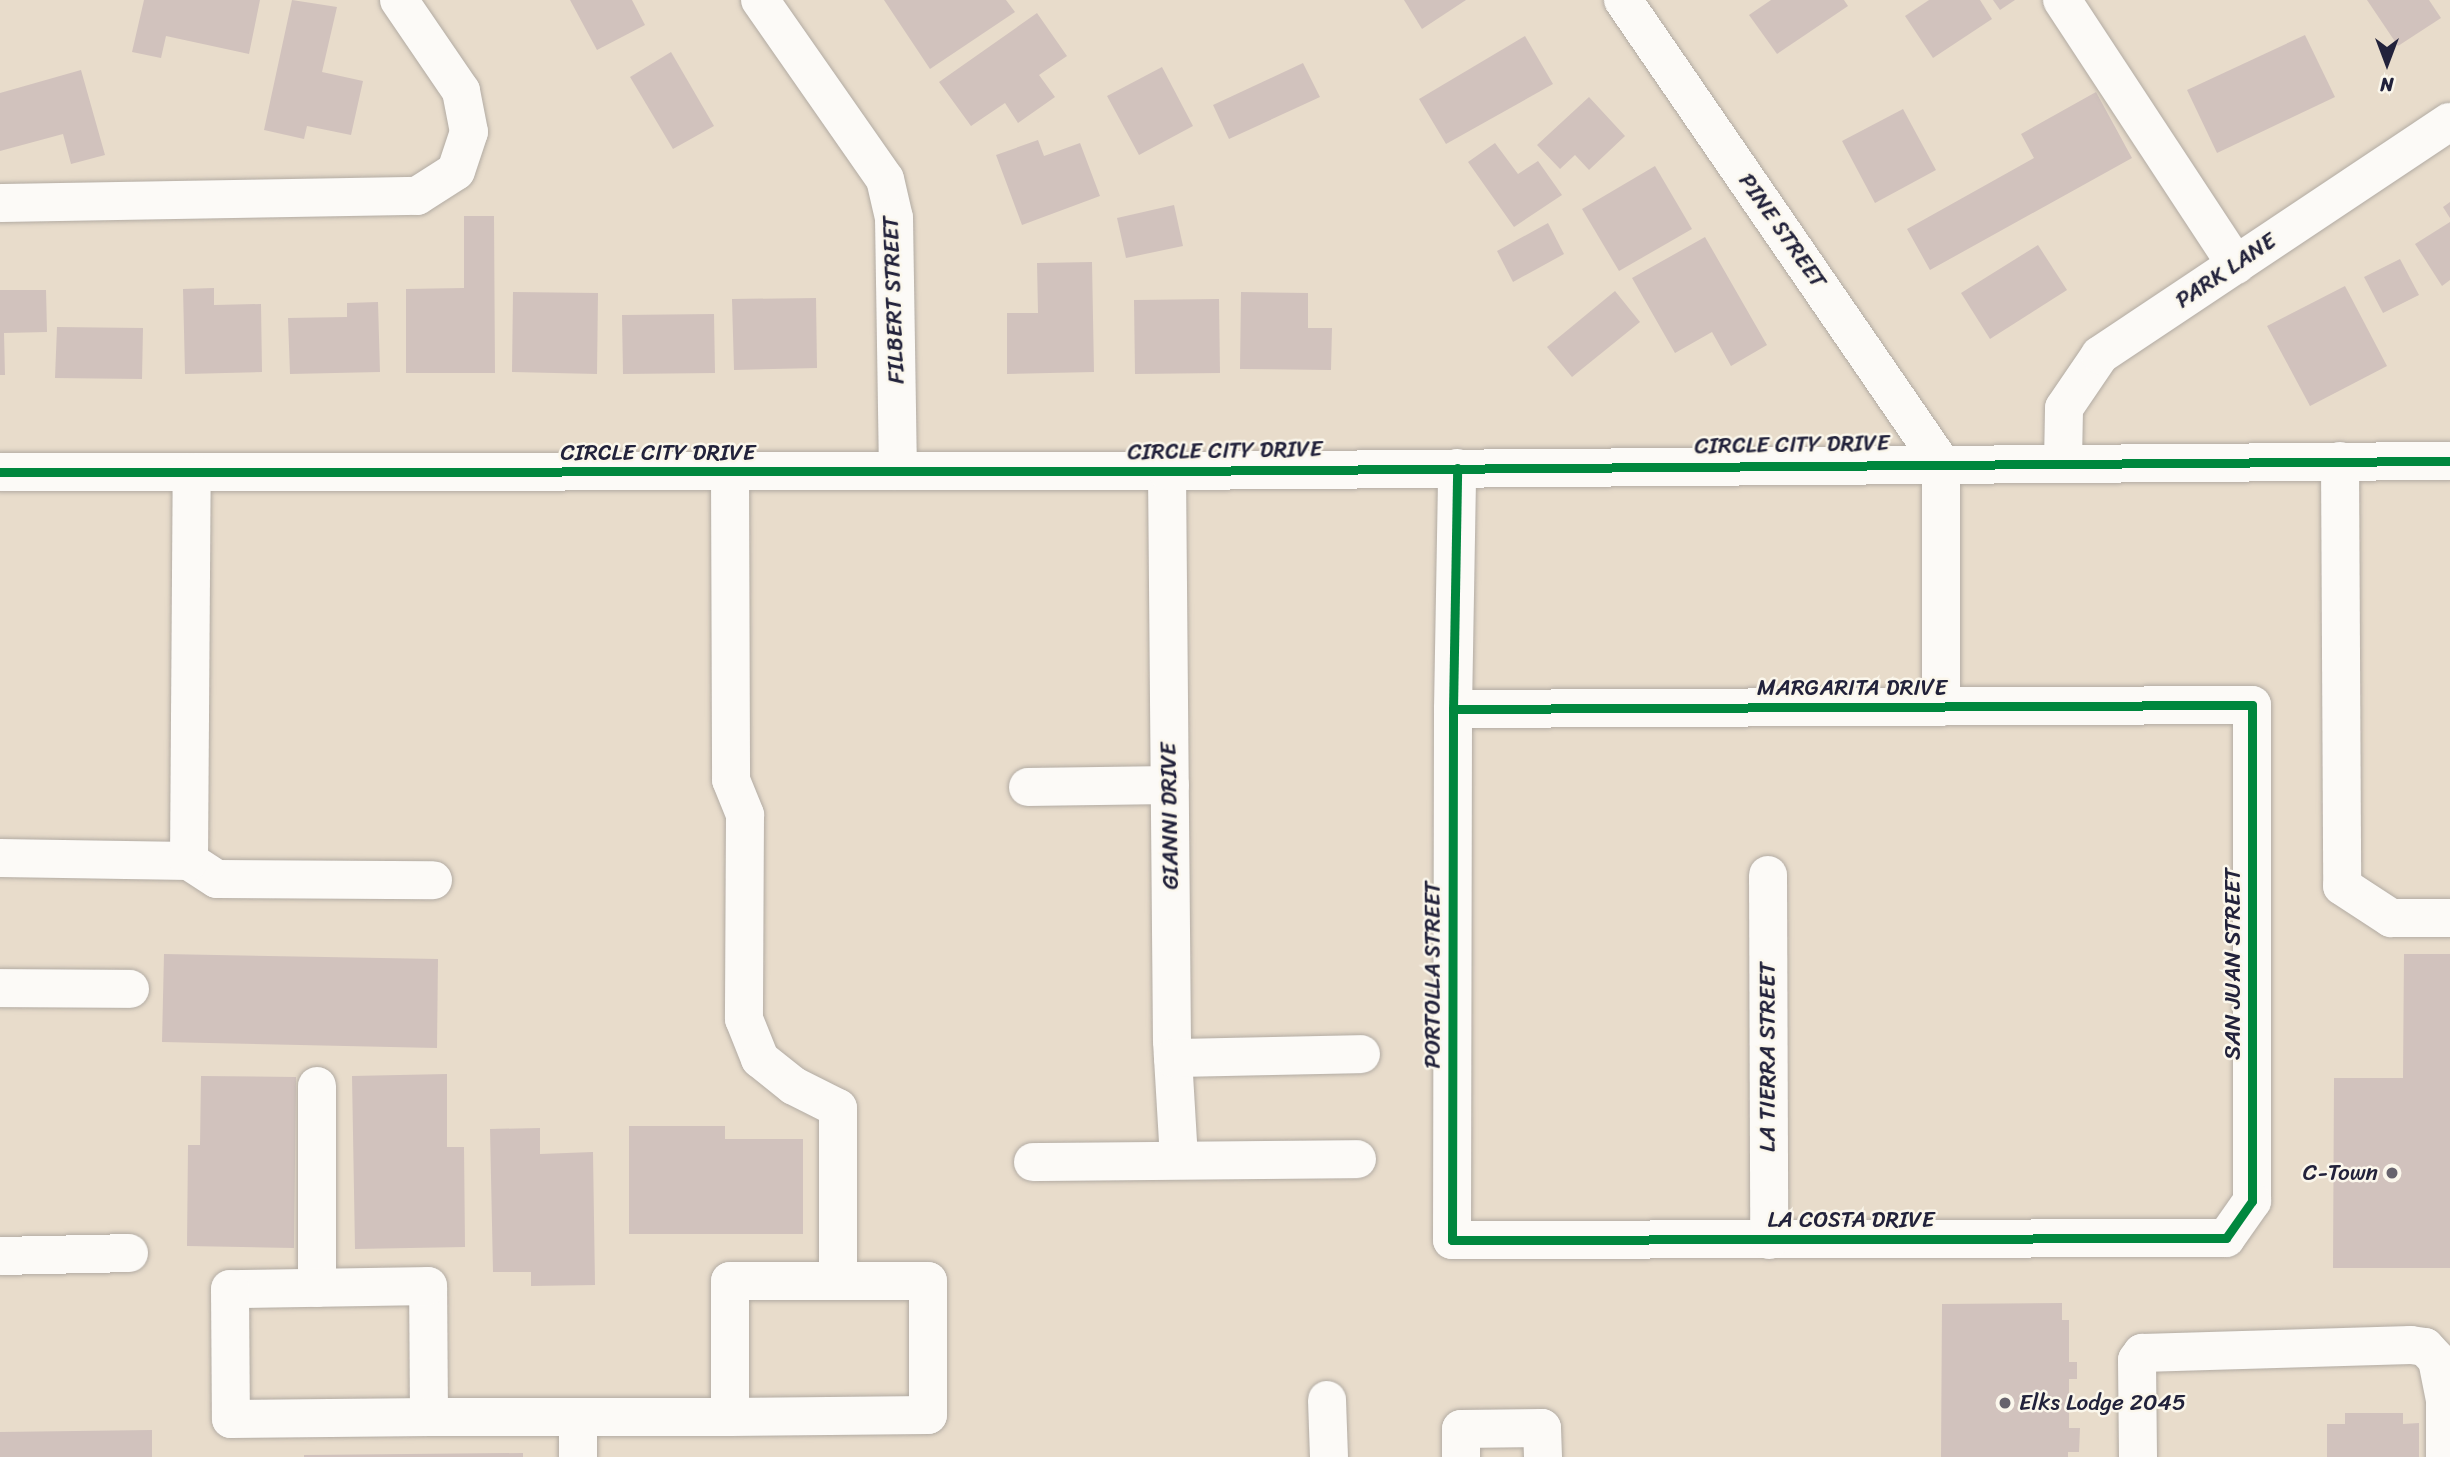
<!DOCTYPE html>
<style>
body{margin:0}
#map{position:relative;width:2450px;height:1457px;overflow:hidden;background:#e8dccb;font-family:Sriracha,sans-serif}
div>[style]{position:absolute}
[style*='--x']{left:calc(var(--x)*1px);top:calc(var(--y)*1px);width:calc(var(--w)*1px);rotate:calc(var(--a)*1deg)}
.building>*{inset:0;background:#d1c2bd}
.roads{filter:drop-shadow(0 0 2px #b2aba3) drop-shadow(0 0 2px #b2aba3)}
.minor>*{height:38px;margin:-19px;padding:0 19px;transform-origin:19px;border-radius:19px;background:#fcfaf7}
.cycleway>*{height:9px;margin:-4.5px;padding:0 4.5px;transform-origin:4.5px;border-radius:4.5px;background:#00873e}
.dots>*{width:19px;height:19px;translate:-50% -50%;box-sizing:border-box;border:4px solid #fbf7ec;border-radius:50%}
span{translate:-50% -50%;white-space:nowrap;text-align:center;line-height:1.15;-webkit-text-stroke:5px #fbf7ec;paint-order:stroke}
.street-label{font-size:23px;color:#22223b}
.poi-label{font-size:23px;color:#22223b}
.right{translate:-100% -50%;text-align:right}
.left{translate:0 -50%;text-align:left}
.north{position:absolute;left:2352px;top:28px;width:70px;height:70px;-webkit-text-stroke:5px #fbf7ec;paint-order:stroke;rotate:180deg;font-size:19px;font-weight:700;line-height:28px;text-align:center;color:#22223b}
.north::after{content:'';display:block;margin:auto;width:24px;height:32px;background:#22223b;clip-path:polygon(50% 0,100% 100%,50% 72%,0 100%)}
</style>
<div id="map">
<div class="building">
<div style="clip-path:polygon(144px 0,260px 0,249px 54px,166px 36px,161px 58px,132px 52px)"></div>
<div style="clip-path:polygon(292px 0,337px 7px,322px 72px,363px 81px,351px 135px,307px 126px,304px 139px,264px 130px)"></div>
<div style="clip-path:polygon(570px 0,632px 0,645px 25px,597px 50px)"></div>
<div style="clip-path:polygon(884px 0,1006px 0,1015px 12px,930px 69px)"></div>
<div style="clip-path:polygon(1404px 0,1466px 0,1422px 29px)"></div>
<div style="clip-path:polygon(1771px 0,1844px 0,1848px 6px,1777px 54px,1749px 15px)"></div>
<div style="clip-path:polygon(1929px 0,1980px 0,1992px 19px,1933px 58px,1905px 16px)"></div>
<div style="clip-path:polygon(1993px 0,2015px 0,2000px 10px)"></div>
<div style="clip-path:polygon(2367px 0,2429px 0,2441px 18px,2398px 46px)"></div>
<div style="clip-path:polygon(1037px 13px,1067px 56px,1039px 75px,1055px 97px,1018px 123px,1005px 103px,971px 126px,939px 82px)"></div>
<div style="clip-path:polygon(2305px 35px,2335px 97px,2217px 153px,2187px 90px)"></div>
<div style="clip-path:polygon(1525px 36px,1553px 84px,1446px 144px,1419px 99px)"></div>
<div style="clip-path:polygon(671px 52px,714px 126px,673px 149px,630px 77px)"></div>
<div style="clip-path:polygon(1303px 63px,1320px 97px,1229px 139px,1213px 105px)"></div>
<div style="clip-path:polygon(1162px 67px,1193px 126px,1139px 155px,1107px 96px)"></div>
<div style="clip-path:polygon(81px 70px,105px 155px,71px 164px,63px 134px,0 151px,0 93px)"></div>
<div style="clip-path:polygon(2096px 92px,2132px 158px,1930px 270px,1907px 229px,2034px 158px,2021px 134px)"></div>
<div style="clip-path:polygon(1589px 97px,1625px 136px,1589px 170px,1575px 155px,1560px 169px,1537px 145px)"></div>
<div style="clip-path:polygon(1903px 109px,1936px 170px,1875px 203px,1842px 141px)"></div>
<div style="clip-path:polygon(1038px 140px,1044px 156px,1080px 143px,1100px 196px,1022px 225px,996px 155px)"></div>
<div style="clip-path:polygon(1495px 143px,1518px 174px,1538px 161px,1562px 195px,1514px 227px,1468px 162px)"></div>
<div style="clip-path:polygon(1655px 166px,1692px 229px,1619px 271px,1582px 209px)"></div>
<div style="clip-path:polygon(2450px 202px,2450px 218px,2443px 207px)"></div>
<div style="clip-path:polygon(1174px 205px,1183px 246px,1126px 258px,1117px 218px)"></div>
<div style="clip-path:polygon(464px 216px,494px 216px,495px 373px,406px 373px,406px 289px,464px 288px)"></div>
<div style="clip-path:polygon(2450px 222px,2450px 280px,2442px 286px,2415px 244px)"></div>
<div style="clip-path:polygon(1548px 223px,1564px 254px,1513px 282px,1497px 251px)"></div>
<div style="clip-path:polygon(1705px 237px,1767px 345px,1731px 366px,1712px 332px,1675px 353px,1632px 278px)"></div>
<div style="clip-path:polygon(2038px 245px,2067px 290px,1990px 339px,1961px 293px)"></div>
<div style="clip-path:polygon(2400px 259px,2419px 295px,2383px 313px,2364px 277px)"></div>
<div style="clip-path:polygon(1092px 262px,1094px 372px,1007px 374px,1007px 313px,1038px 313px,1037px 263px)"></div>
<div style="clip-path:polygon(2345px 286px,2387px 366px,2310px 406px,2267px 326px)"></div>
<div style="clip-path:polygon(214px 288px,214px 305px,261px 304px,262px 372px,185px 374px,183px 289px)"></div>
<div style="clip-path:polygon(0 290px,46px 290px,47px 332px,4px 333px,5px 375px,0 375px)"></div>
<div style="clip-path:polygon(1615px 291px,1640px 322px,1572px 377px,1547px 347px)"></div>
<div style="clip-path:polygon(513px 292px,598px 293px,597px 374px,512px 372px)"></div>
<div style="clip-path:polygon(1241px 292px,1308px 293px,1308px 328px,1332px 328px,1331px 370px,1240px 369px)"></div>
<div style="clip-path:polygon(816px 298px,817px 368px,734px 370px,732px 299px)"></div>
<div style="clip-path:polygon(1219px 299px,1220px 373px,1135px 374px,1134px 300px)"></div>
<div style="clip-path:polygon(378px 302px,380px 372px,290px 374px,288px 318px,347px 317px,347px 303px)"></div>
<div style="clip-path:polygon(714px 314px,715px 373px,623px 374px,622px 315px)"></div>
<div style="clip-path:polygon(57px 327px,143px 328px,142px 379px,55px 378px)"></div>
<div style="clip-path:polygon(164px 954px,438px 959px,437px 1048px,162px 1042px)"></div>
<div style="clip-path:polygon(2404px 954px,2450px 954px,2450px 1268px,2333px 1268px,2334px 1078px,2403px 1078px)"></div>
<div style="clip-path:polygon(447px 1074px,447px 1147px,464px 1147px,465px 1247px,355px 1249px,352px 1076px)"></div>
<div style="clip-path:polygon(201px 1076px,296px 1077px,294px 1248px,187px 1246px,188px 1145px,200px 1145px)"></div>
<div style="clip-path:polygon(629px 1126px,725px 1126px,725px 1139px,803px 1139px,803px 1234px,629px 1234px)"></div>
<div style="clip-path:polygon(540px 1128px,540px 1154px,593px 1152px,595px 1285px,531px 1286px,531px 1272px,493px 1272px,490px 1129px)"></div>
<div style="clip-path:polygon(2062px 1303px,2062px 1320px,2069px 1320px,2069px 1362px,2077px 1362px,2077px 1379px,2069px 1379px,2069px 1428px,2080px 1428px,2079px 1452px,2068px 1452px,2068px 1457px,1941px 1457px,1942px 1304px)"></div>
<div style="clip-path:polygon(2345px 1413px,2403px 1413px,2403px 1424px,2419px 1423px,2419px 1457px,2327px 1457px,2327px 1424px,2345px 1424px)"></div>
<div style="clip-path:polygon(152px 1430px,152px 1457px,0 1457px,0 1432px)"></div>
<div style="clip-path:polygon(523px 1453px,523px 1457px,304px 1457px,304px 1455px)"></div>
</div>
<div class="roads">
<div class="minor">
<div style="--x:760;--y:0;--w:218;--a:55.1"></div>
<div style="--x:885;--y:179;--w:40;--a:77"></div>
<div style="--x:894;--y:218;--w:253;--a:89.1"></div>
<div style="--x:1623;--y:0;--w:562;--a:55.52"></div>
<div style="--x:1941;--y:463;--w:244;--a:90"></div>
<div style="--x:2062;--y:0;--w:317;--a:56.7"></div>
<div style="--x:0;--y:203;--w:417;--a:-1"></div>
<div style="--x:417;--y:196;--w:46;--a:-32.7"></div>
<div style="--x:456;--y:171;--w:41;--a:-71.6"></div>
<div style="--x:469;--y:132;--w:42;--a:-101"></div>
<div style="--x:461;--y:91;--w:110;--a:-124.3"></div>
<div style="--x:2340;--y:461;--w:425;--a:89.7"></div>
<div style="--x:2342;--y:886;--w:59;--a:33.1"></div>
<div style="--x:2391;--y:918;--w:59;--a:0"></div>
<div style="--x:2063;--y:462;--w:54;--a:-88.9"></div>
<div style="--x:2064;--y:408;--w:64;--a:-55.8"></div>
<div style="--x:2100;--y:355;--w:420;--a:-33.7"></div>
<div style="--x:1167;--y:471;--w:570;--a:89.5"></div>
<div style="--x:1172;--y:1041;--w:119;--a:86.6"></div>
<div style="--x:0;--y:472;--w:1167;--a:-0.05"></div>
<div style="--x:1167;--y:471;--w:1283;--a:-0.45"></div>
<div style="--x:730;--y:473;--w:307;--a:89.8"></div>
<div style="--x:731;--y:780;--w:38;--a:68"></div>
<div style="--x:745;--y:815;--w:204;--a:90.3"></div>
<div style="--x:744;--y:1019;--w:43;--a:68.2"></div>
<div style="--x:760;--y:1059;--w:43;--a:38.5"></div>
<div style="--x:794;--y:1086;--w:49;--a:26.6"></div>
<div style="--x:838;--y:1108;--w:173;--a:90"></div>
<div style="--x:1453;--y:709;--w:799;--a:-0.29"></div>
<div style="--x:2252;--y:705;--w:496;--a:90"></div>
<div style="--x:2252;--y:1201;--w:45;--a:125.1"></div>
<div style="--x:2226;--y:1238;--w:774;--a:179.85"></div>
<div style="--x:1452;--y:1240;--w:531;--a:-89.89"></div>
<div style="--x:1453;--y:709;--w:241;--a:-89"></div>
<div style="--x:1028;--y:787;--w:142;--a:-0.8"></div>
<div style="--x:0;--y:858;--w:189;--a:0.9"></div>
<div style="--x:189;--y:861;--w:33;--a:33"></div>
<div style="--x:217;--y:879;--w:216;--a:0.3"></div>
<div style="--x:189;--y:861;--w:389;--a:-89.6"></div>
<div style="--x:1768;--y:875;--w:365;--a:89.8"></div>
<div style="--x:0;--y:988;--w:130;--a:0.4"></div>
<div style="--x:1173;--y:1058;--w:188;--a:-1.2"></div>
<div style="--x:1033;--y:1162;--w:324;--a:-0.5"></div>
<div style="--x:0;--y:1256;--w:129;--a:-1.3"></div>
<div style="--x:317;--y:1288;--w:202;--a:-90"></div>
<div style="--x:1327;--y:1400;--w:57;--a:88"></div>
<div style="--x:429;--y:1417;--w:131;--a:-90.4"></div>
<div style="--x:428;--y:1286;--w:198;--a:179.1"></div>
<div style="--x:230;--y:1289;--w:130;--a:89.6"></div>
<div style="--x:231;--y:1419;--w:198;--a:-0.6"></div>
<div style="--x:429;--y:1417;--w:301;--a:0"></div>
<div style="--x:730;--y:1417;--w:198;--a:-0.6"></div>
<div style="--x:928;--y:1415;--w:134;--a:-90"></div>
<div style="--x:928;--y:1281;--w:198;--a:180"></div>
<div style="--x:730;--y:1281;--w:136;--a:90"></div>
<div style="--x:578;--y:1417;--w:40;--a:90"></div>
<div style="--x:1461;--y:1457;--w:28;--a:-90"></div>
<div style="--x:1461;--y:1429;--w:81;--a:-0.7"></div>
<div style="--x:1542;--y:1428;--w:29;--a:88"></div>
<div style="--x:2138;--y:1457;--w:97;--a:-90.6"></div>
<div style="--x:2137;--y:1360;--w:9;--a:-54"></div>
<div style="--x:2142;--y:1353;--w:269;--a:-1.7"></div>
<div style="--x:2411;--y:1345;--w:14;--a:8"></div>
<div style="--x:2425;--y:1347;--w:18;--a:47"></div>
<div style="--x:2437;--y:1360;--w:41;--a:78.7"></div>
<div style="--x:2445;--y:1400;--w:57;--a:90"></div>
</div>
</div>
<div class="cycleway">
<div style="--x:0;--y:472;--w:1167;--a:-0.05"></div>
<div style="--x:1167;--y:471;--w:1283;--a:-0.45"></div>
<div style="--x:1453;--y:709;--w:799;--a:-0.29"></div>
<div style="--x:2252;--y:705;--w:496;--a:90"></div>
<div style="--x:2252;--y:1201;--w:45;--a:125.1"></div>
<div style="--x:2226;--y:1238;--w:774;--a:179.85"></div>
<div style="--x:1452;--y:1240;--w:531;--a:-89.89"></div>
<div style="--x:1453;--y:709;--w:241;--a:-89"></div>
</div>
<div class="dots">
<div style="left:2392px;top:1173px;background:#67636d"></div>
<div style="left:2005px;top:1403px;background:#67636d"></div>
</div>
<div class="street-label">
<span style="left:1782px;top:231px;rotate:55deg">PINE STREET</span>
<span style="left:2226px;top:271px;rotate:-34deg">PARK LANE</span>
<span style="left:894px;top:300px;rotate:-92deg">FILBERT STREET</span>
<span style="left:1792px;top:445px;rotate:-1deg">CIRCLE CITY DRIVE</span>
<span style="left:1225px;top:451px;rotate:-1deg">CIRCLE CITY DRIVE</span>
<span style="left:658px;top:453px">CIRCLE CITY DRIVE</span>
<span style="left:1852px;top:688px">MARGARITA DRIVE</span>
<span style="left:1170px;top:816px;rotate:-91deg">GIANNI DRIVE</span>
<span style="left:2233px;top:964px;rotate:-90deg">SAN JUAN STREET</span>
<span style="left:1433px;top:975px;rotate:-90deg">PORTOLLA STREET</span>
<span style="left:1768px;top:1057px;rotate:-90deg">LA TIERRA STREET</span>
<span style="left:1851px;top:1220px">LA COSTA DRIVE</span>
</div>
<div class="poi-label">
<span class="right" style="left:2378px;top:1173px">C-Town</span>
<span class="left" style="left:2019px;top:1403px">Elks Lodge 2045</span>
</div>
<div class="north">N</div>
</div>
